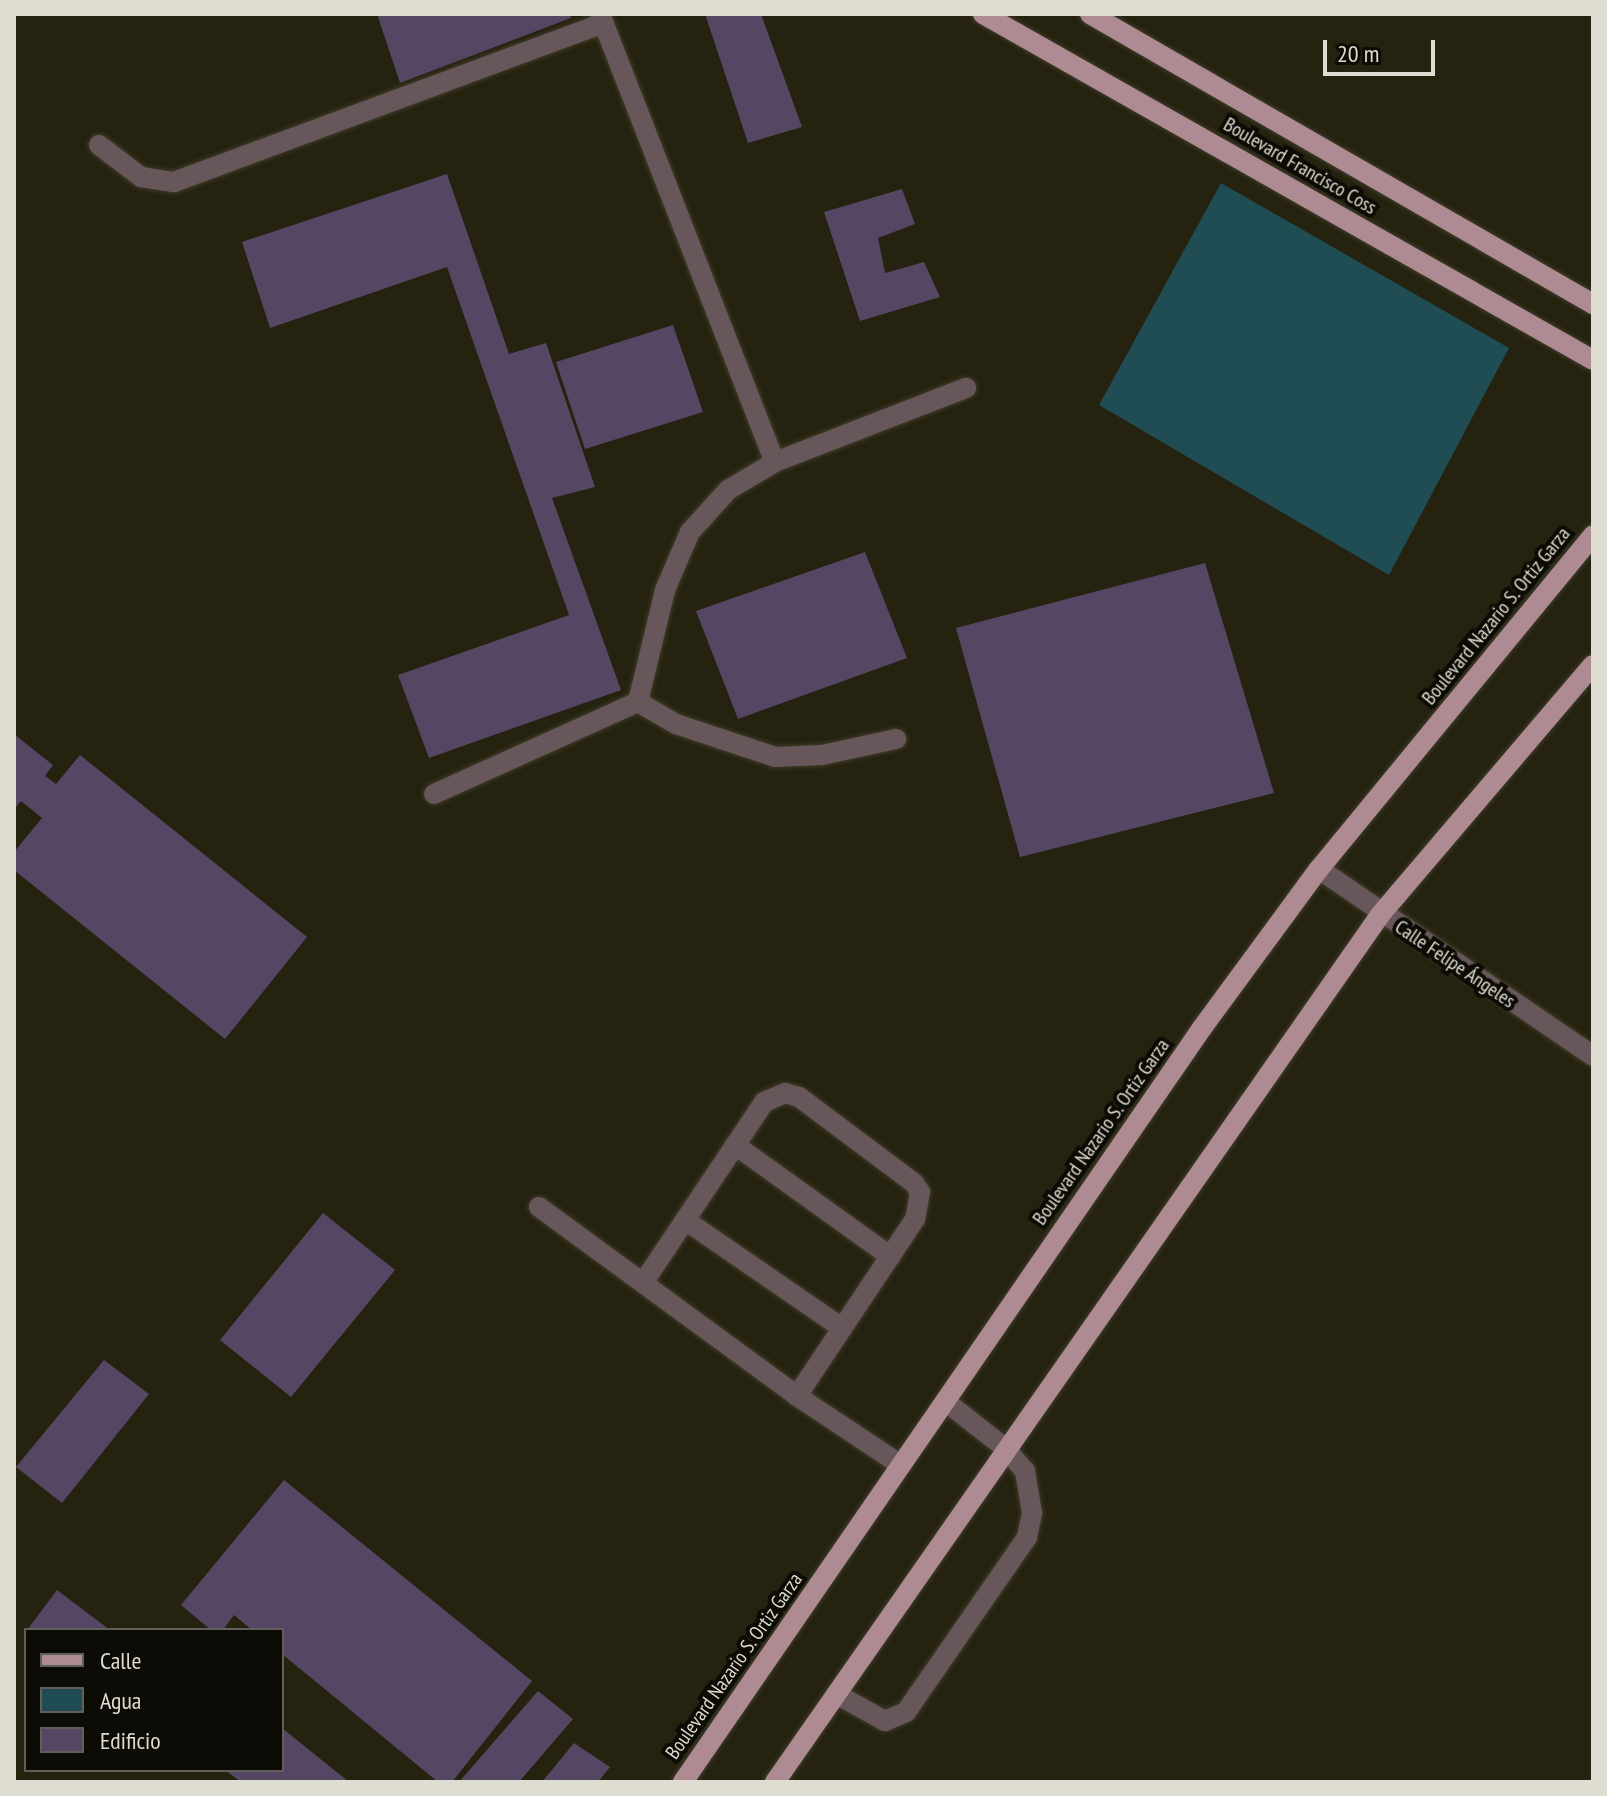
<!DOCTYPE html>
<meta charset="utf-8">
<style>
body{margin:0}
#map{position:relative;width:1607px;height:1796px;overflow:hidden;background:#25220f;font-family:"PT Sans Narrow",sans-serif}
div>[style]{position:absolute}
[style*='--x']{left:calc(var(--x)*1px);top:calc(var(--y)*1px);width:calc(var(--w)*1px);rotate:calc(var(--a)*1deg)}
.water>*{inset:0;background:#204c54}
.building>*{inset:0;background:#554764}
.roads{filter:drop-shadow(0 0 2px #3f3c2a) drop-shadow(0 0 2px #3f3c2a)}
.minor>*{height:20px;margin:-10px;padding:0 10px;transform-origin:10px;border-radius:10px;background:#68575a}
.major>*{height:20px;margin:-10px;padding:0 10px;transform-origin:10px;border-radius:10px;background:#ae8b92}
span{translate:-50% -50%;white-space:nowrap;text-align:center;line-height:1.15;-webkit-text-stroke:8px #0d0b05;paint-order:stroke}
.street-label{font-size:20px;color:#dfddd1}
.frame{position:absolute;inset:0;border:16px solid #dfddd1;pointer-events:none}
.legend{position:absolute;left:24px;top:1628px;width:260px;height:144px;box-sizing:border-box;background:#0d0b05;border:2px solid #615f57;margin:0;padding:10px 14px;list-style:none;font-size:24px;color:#dfddd1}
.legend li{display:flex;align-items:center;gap:16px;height:40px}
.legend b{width:40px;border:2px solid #615f57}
.scale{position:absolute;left:1323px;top:40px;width:112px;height:36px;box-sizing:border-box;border:4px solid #dfddd1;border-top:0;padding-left:10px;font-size:24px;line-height:28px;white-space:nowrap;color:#dfddd1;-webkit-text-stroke:6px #0d0b05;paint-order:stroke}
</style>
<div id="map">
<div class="water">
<div style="clip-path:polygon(1221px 183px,1509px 348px,1389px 575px,1099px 405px)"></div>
</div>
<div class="building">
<div style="clip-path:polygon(377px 14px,570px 14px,571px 18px,400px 83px)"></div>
<div style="clip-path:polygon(705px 14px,761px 14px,802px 127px,748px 143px)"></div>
<div style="clip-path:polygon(447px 174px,509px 354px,546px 343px,595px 487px,552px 498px,621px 690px,429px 758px,398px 675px,569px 615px,447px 267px,270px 328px,242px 242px)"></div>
<div style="clip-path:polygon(902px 189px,915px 224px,878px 238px,885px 273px,924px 262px,940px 297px,860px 321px,824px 212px)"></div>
<div style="clip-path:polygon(673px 325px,703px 412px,585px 449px,556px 362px)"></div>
<div style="clip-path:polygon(865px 552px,907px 658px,738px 719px,696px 611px)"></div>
<div style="clip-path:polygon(1205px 563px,1274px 793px,1020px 857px,956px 628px)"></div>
<div style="clip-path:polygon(14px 734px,53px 765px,45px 776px,56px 784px,80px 755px,307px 937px,225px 1039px,14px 870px,14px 852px,42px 818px,21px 801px,14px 809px)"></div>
<div style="clip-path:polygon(323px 1213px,395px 1270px,291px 1397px,220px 1340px)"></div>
<div style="clip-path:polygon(104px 1360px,149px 1394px,62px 1503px,16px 1467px)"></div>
<div style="clip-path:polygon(284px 1480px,532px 1681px,452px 1782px,438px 1782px,282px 1654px,282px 1630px,252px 1630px,234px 1615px,223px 1630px,211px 1630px,181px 1605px)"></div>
<div style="clip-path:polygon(57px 1590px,110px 1630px,27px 1630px)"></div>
<div style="clip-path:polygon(538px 1691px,573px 1719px,519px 1782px,459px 1782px)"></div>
<div style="clip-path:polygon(282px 1728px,349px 1782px,241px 1782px,225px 1770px,282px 1770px)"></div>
<div style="clip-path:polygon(574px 1743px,610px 1767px,598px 1782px,542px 1782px)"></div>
</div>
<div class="roads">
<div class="minor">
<div style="--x:600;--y:14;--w:481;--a:68.7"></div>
<div style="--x:99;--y:145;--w:53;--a:37.3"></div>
<div style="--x:141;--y:177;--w:33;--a:9"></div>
<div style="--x:174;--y:182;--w:458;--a:-20.3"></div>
<div style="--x:638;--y:702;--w:44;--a:30.1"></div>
<div style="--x:676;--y:724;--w:104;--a:18.4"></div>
<div style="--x:775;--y:757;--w:47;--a:-2.4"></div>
<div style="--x:822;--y:755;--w:76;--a:-12.2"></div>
<div style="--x:434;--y:794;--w:224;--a:-24.3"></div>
<div style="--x:638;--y:702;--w:115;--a:-76.4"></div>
<div style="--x:665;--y:590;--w:63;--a:-66.7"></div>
<div style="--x:690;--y:532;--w:57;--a:-47.9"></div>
<div style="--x:728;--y:490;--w:55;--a:-30.8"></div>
<div style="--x:775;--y:462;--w:205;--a:-21.2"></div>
<div style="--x:1319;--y:869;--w:332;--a:34.3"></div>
<div style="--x:735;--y:1145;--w:191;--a:35.6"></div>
<div style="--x:539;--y:1207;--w:320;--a:36.2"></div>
<div style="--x:797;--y:1396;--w:125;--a:33.6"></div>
<div style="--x:685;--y:1220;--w:191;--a:34.5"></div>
<div style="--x:643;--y:1283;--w:218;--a:-56.2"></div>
<div style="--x:764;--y:1102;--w:23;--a:-23"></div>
<div style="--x:785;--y:1093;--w:15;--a:16"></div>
<div style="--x:799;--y:1097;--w:144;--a:36.8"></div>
<div style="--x:914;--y:1183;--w:11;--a:56"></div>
<div style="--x:920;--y:1192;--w:27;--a:100"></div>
<div style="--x:915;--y:1219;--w:213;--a:123.7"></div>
<div style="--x:836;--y:1694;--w:56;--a:28.9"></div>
<div style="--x:885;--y:1721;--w:23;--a:-23"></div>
<div style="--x:906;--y:1712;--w:213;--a:-55.3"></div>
<div style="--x:1027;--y:1537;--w:25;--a:-78"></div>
<div style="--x:1032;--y:1513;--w:43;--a:-99.5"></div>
<div style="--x:1025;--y:1471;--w:30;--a:-131"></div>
<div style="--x:1005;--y:1448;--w:76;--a:-141.9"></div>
</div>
<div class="major">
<div style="--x:983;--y:14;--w:701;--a:29.56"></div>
<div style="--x:1090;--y:14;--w:581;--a:29.97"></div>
<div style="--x:683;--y:1782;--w:915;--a:-55.46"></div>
<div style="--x:1202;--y:1028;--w:197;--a:-53.7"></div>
<div style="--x:1319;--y:869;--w:432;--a:-50.6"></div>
<div style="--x:775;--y:1782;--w:1057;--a:-55.09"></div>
<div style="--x:1380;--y:915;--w:328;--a:-49.6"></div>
</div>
</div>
<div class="street-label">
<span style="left:1300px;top:166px;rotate:30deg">Boulevard Francisco Coss</span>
<span style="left:1496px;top:616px;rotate:-51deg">Boulevard Nazario S. Ortiz Garza</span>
<span style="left:1455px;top:964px;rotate:34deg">Calle Felipe Ángeles</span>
<span style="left:1101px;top:1132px;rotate:-55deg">Boulevard Nazario S. Ortiz Garza</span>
<span style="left:734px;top:1666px;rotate:-55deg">Boulevard Nazario S. Ortiz Garza</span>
</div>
<div class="frame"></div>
<ul class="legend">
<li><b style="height:10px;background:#ae8b92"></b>Calle</li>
<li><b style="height:22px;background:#204c54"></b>Agua</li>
<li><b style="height:22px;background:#554764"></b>Edificio</li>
</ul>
<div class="scale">20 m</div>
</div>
